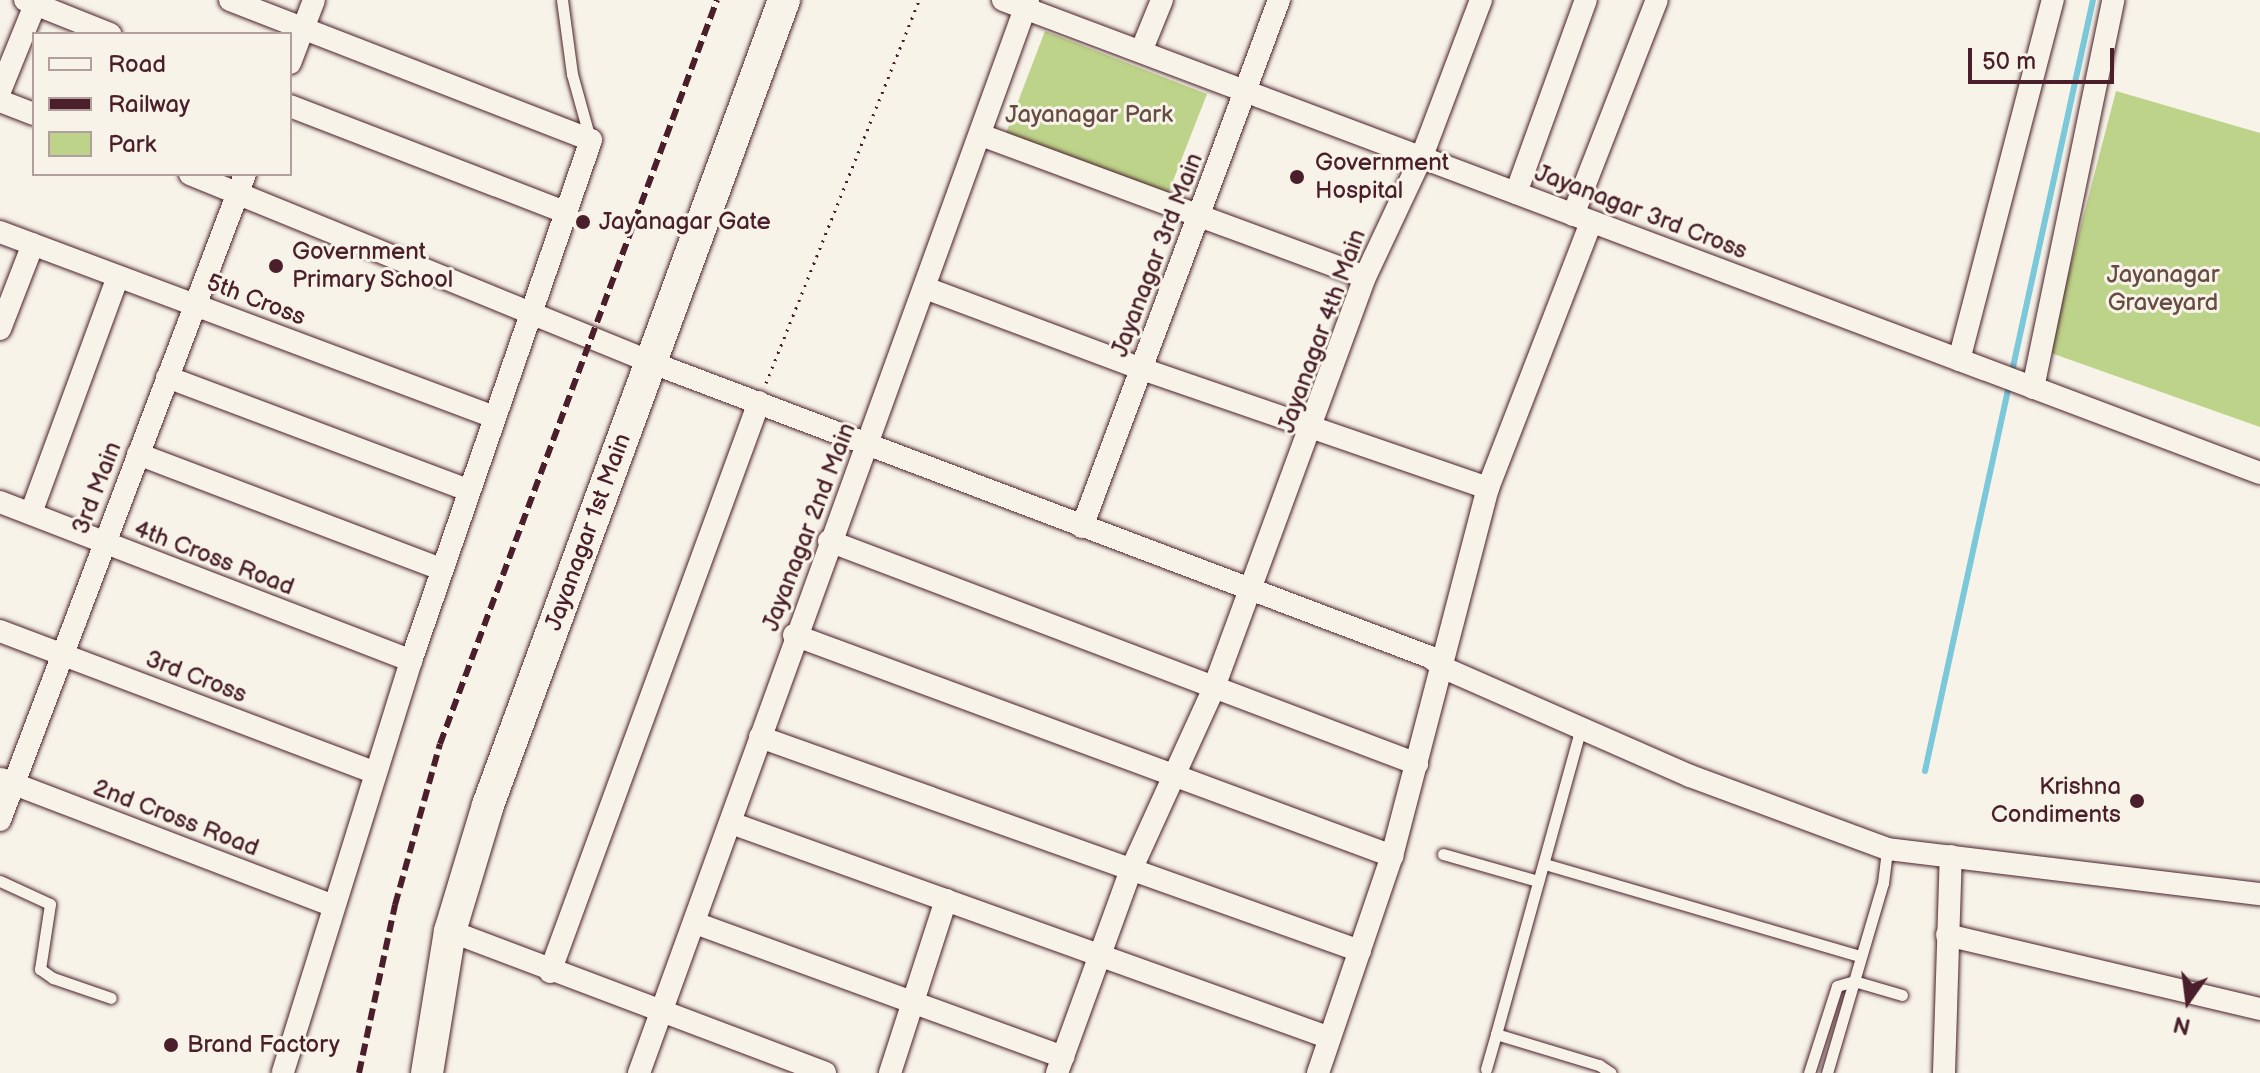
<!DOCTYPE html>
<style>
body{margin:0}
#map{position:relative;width:2260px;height:1073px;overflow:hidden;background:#f7f3e8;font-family:"Balsamiq Sans",sans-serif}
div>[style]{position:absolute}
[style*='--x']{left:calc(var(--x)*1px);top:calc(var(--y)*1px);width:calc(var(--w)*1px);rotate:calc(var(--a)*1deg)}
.green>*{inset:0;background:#bdd389}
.stream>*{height:6px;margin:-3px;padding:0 3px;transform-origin:3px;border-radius:3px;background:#7bc8da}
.path>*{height:3px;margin-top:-1.5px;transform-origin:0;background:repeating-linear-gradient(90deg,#4a1f2b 0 2px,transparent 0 8px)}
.roads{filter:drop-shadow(0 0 2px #4a1f2b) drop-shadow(0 0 2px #4a1f2b)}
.lane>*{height:11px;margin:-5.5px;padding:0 5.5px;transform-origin:5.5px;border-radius:5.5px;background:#f7f3e8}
.street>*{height:22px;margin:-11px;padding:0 11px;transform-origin:11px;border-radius:11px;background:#f7f3e8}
.secondary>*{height:32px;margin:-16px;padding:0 16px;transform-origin:16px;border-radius:16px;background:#f7f3e8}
.rail>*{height:6px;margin-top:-3px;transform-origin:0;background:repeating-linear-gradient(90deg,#4a1f2b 0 12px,transparent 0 18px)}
.dots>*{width:22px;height:22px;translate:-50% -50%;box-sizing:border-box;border:4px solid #f7f3e8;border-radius:50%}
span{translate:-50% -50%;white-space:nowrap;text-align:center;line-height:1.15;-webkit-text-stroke:6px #f7f3e8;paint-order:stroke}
.park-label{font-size:24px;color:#674c42}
.poi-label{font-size:24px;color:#4a1f2b}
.left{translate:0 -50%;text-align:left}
.right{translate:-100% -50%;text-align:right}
.street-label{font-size:24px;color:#4a1f2b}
.legend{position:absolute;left:32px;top:32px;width:260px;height:144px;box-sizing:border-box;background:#f7f3e8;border:2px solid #b29e9c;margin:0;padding:10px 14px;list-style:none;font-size:24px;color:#4a1f2b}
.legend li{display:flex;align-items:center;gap:16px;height:40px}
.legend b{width:40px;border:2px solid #b29e9c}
.north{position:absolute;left:2148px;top:961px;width:80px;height:80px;-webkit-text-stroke:6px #f7f3e8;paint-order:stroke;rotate:194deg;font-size:22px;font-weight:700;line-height:32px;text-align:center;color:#4a1f2b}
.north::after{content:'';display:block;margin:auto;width:28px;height:36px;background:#4a1f2b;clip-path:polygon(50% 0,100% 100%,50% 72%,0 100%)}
.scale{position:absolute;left:1968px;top:48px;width:146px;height:36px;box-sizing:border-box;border:4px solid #4a1f2b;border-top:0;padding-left:10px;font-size:24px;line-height:28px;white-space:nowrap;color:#4a1f2b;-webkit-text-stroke:6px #f7f3e8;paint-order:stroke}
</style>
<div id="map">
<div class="green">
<div style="clip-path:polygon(1045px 31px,1207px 94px,1162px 209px,1000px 149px)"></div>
<div style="clip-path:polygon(2116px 91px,2260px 133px,2260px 427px,2048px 352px)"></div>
</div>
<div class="stream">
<div style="--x:1925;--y:771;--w:789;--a:-77.71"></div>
</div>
<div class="path">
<div style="--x:766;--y:383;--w:412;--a:-68.2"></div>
</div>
<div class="roads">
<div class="lane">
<div style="--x:562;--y:0;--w:75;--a:82.3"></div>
<div style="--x:572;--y:74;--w:67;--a:74.5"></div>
<div style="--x:1443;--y:854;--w:99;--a:15.9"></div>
<div style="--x:1545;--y:864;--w:328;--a:16.3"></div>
<div style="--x:0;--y:881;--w:55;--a:24.7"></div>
<div style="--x:50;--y:904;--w:66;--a:98.7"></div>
<div style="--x:40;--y:969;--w:16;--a:35"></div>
<div style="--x:53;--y:978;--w:61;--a:19"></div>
<div style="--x:1496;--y:1034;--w:318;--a:-74.5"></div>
<div style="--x:1486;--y:1069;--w:36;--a:-74"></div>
<div style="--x:1496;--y:1034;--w:108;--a:16.8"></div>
<div style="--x:1599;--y:1065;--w:14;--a:34"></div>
<div style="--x:1809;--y:1073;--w:91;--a:-72.2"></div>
<div style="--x:1837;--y:986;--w:18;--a:-16"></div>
<div style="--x:1854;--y:981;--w:50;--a:16.3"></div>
<div style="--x:1827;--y:1073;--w:198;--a:-73.6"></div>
<div style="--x:1883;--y:883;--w:34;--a:-83"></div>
</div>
<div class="street">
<div style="--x:25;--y:0;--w:92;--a:21.8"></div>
<div style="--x:230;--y:0;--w:387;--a:21.2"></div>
<div style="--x:591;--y:140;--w:551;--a:109.06"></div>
<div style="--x:411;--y:661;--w:431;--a:107.3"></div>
<div style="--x:1003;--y:0;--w:1343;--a:20.62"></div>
<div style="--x:1142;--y:49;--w:53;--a:-67.8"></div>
<div style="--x:290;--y:63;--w:67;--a:-69.1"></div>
<div style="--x:0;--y:91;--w:98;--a:-67.9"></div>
<div style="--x:0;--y:101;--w:36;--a:21"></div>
<div style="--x:290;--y:106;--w:297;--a:21.1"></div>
<div style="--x:981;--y:135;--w:409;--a:20.3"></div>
<div style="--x:190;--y:174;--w:497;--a:22.2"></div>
<div style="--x:650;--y:362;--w:834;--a:20.72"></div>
<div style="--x:1430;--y:657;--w:18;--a:38"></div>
<div style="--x:1444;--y:668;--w:269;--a:23.7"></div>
<div style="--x:1690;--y:776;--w:210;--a:20.3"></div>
<div style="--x:1887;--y:849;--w:376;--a:6.9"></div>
<div style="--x:1516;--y:193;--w:205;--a:-70.1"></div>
<div style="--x:1573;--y:215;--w:231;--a:-68.7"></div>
<div style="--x:0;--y:232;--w:528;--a:20.53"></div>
<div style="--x:928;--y:289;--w:228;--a:20.5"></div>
<div style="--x:1142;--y:369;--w:366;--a:19"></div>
<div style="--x:0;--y:329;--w:91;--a:-68.8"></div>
<div style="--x:1959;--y:360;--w:372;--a:-75.4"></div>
<div style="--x:167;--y:377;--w:322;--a:20.6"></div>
<div style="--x:2033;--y:388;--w:396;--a:-78.3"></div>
<div style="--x:138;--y:454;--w:324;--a:20.8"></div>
<div style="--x:0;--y:502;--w:441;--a:21.1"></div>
<div style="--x:31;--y:513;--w:252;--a:-69.8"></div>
<div style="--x:1082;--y:527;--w:563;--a:-69.5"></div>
<div style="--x:829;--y:541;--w:629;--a:20.77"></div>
<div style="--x:0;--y:631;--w:400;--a:20.7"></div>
<div style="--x:794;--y:635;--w:638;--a:20.28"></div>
<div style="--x:760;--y:737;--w:637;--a:19.63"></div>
<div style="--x:1;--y:779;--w:355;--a:20.9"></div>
<div style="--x:0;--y:820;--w:691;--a:-69.23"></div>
<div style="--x:731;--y:823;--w:636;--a:19.74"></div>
<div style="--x:695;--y:923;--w:392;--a:20"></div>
<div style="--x:450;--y:931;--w:401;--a:20.7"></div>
<div style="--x:1947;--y:935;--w:322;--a:13.3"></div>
<div style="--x:550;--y:972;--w:607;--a:-69.86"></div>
<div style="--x:639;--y:1073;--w:1141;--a:-70.07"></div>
<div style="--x:890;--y:1073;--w:182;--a:-72.1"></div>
<div style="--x:1057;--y:1073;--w:216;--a:-70"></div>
<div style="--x:1131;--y:870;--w:198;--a:-65.5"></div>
<div style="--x:1213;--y:690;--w:440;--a:-69.8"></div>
<div style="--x:1365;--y:277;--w:134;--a:-64.8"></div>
<div style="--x:1422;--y:156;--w:167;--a:-69.3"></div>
<div style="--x:1318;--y:1073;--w:229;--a:-71.2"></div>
<div style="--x:1392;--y:856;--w:380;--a:-75.4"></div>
<div style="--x:1488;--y:488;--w:285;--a:-68.8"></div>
<div style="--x:1944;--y:1073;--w:217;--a:-88.2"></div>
</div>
<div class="secondary">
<div style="--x:427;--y:1073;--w:144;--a:-80.8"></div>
<div style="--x:450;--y:931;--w:132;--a:-73.2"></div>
<div style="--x:488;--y:805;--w:858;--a:-69.81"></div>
</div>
</div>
<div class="rail">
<div style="--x:359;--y:1073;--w:172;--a:-77.9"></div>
<div style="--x:395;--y:905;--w:167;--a:-74.4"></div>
<div style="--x:440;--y:744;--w:794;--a:-69.58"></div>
</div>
<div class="dots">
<div style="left:1297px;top:177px;background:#4a1f2b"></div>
<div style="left:583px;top:222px;background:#4a1f2b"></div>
<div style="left:276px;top:266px;background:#4a1f2b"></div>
<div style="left:2137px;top:801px;background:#4a1f2b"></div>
<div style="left:171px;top:1045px;background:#4a1f2b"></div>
</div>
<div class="park-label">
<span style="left:1089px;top:115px">Jayanagar Park</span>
<span style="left:2163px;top:289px">Jayanagar<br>Graveyard</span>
</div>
<div class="poi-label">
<span class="left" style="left:1315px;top:177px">Government<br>Hospital</span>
<span class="left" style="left:599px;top:222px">Jayanagar Gate</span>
<span class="left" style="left:292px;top:266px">Government<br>Primary School</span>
<span class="right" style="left:2121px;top:801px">Krishna<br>Condiments</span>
<span class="left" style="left:187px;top:1045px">Brand Factory</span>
</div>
<div class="street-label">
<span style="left:1641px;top:212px;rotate:21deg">Jayanagar 3rd Cross</span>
<span style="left:1157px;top:255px;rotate:-69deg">Jayanagar 3rd Main</span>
<span style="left:256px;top:300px;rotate:21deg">5th Cross</span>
<span style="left:1322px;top:331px;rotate:-70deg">Jayanagar 4th Main</span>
<span style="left:97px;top:488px;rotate:-69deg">3rd Main</span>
<span style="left:809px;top:527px;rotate:-69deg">Jayanagar 2nd Main</span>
<span style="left:588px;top:532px;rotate:-70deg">Jayanagar 1st Main</span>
<span style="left:214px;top:558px;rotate:21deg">4th Cross Road</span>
<span style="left:196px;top:677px;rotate:21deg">3rd Cross</span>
<span style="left:176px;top:818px;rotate:21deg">2nd Cross Road</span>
</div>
<ul class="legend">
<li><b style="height:10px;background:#f7f3e8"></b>Road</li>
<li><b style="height:10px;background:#4a1f2b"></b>Railway</li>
<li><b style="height:22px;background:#bdd389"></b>Park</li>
</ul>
<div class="north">N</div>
<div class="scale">50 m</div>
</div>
